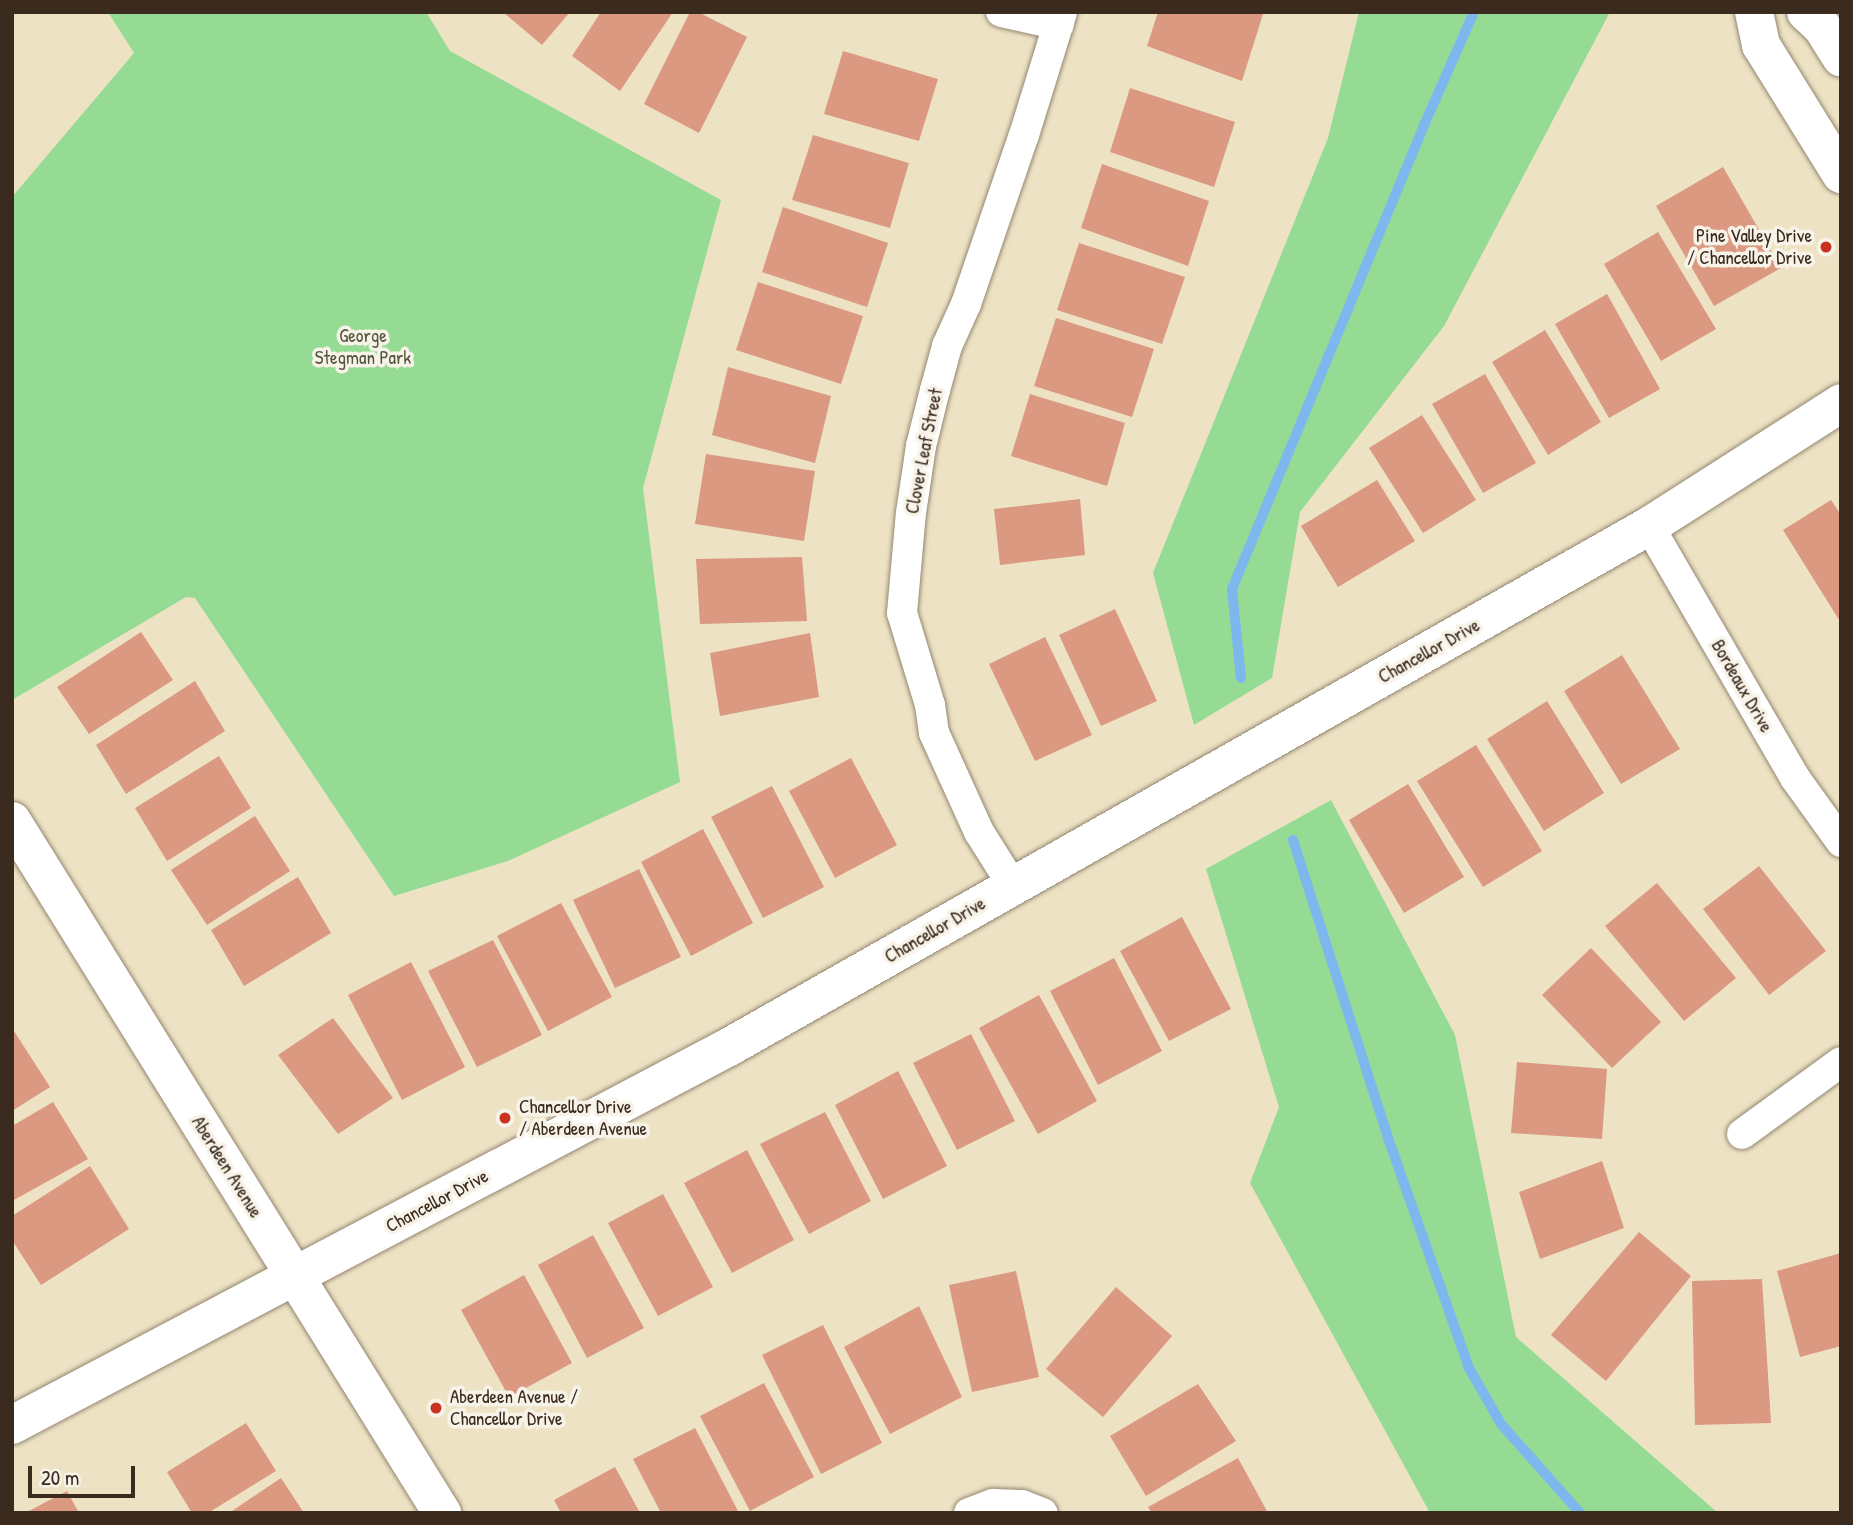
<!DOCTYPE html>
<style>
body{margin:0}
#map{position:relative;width:1853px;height:1525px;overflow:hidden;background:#ede3c4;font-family:"Patrick Hand",sans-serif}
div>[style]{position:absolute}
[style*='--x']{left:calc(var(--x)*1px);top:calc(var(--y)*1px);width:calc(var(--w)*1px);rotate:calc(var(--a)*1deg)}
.green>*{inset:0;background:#96db94}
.stream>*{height:10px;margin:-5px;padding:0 5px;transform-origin:5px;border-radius:5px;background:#7eb6ee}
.building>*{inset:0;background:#da9980}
.roads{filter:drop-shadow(0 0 2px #948671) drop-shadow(0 0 2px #948671)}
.street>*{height:30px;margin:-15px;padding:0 15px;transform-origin:15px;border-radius:15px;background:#fff}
.secondary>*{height:38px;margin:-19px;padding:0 19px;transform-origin:19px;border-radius:19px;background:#fff}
.dots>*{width:19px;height:19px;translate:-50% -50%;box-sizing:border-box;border:4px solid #f7f3e8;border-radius:50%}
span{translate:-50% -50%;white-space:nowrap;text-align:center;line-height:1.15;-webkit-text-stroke:7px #f7f3e8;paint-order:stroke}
.poi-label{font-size:19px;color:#3b2a1e}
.right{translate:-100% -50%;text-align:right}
.left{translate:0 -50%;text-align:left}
.park-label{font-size:19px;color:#52563c}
.street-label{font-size:19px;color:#3b2a1e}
.frame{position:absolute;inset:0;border:14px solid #3b2a1e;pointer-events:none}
.scale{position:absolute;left:28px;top:1466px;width:107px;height:32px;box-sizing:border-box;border:4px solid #3b2a1e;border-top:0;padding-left:9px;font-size:21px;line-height:24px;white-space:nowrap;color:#3b2a1e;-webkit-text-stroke:5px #f7f3e8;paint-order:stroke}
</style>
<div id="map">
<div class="green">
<div style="clip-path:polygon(108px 12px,426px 12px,450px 51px,721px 200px,643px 488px,680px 782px,508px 861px,394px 896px,195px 598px,186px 597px,12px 700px,12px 197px,134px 53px)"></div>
<div style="clip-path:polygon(1359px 12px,1610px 12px,1444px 326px,1300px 512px,1272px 678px,1194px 725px,1153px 573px,1328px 138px)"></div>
<div style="clip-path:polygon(1331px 800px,1455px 1035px,1516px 1337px,1718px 1513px,1430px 1513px,1250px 1183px,1279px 1107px,1206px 869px)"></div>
</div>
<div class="stream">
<div style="--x:1241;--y:678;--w:89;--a:-95.8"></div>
<div style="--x:1232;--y:589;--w:504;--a:-67.5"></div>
<div style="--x:1425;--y:123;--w:121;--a:-66.2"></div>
<div style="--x:1293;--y:840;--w:310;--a:72.3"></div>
<div style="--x:1387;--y:1135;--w:247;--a:70.6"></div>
<div style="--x:1469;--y:1368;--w:64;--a:60.3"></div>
<div style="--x:1501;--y:1424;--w:119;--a:48.4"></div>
</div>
<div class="building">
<div style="clip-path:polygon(503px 12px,570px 12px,542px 45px)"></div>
<div style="clip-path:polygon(601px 12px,673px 12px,620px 91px,572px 56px)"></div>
<div style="clip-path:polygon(690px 12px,698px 12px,747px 37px,699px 133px,644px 104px)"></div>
<div style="clip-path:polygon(1158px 12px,1263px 14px,1242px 81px,1147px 46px)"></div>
<div style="clip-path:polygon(843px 51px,938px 79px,919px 141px,824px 114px)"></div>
<div style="clip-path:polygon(1130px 88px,1235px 122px,1214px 187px,1110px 152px)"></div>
<div style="clip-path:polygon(813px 135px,909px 163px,890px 228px,792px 200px)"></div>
<div style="clip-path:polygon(1102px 164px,1209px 201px,1188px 266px,1081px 228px)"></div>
<div style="clip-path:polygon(1723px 167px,1781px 268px,1714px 306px,1656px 206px)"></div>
<div style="clip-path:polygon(783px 207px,888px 243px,867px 307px,762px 272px)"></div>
<div style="clip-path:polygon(1658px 232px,1716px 329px,1661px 361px,1604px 264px)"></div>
<div style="clip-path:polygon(1079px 243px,1185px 277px,1162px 344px,1057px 310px)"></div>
<div style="clip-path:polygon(758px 282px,863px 316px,841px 384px,736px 350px)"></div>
<div style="clip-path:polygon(1607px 294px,1660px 389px,1609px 418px,1555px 324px)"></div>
<div style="clip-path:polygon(1056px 318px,1154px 349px,1132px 417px,1034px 386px)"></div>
<div style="clip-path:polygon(1545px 330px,1601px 422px,1548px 455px,1492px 362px)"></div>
<div style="clip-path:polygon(728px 367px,831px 396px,815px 463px,712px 435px)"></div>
<div style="clip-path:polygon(1485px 374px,1536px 463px,1483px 493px,1432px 404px)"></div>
<div style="clip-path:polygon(1030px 394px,1125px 423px,1107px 486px,1011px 456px)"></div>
<div style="clip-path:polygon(1422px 415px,1476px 500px,1423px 533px,1369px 448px)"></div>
<div style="clip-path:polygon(706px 454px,815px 471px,804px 541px,695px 524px)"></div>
<div style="clip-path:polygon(1377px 480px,1415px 541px,1338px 587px,1301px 526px)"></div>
<div style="clip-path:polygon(1080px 499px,1085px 555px,1000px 565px,994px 509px)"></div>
<div style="clip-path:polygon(1831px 500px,1841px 515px,1841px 623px,1783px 530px)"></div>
<div style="clip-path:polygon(802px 557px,807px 621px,700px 624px,696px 559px)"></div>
<div style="clip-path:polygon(1115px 609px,1157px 701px,1101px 726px,1059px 635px)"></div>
<div style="clip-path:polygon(141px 632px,173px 680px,89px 734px,57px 687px)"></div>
<div style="clip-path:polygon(810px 633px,819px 697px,720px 716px,710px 653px)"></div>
<div style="clip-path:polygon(1045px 637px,1092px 735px,1035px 761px,989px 664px)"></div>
<div style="clip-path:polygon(1622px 655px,1680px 749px,1621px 784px,1564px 691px)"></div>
<div style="clip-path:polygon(195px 681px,225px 731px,126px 794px,96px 745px)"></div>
<div style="clip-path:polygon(1547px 701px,1604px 793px,1544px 831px,1487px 739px)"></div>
<div style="clip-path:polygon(1476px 745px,1542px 851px,1483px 887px,1417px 781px)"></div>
<div style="clip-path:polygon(219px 756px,251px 808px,167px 861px,135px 808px)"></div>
<div style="clip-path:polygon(851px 758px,897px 845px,835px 878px,789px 791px)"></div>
<div style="clip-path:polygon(1408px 784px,1464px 877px,1404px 913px,1349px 820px)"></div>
<div style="clip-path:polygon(772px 786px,824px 887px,763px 918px,711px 817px)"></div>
<div style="clip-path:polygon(255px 816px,290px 871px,207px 925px,171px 870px)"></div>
<div style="clip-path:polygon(703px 829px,753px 923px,691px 956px,641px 862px)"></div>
<div style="clip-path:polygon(1759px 866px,1826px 951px,1769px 995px,1703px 909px)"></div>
<div style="clip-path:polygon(639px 869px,681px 957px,615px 988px,573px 900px)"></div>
<div style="clip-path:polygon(298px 877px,331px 933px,244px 986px,211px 930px)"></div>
<div style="clip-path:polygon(1657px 883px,1736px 978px,1684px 1021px,1605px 926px)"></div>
<div style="clip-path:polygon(561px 903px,612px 997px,548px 1031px,497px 936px)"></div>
<div style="clip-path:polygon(1182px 917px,1231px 1009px,1169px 1041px,1120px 951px)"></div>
<div style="clip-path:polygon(493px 940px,542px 1035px,477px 1067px,428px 971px)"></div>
<div style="clip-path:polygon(1591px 948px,1661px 1022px,1612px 1068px,1542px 995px)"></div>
<div style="clip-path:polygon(1114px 958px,1162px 1051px,1098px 1085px,1050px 991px)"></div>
<div style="clip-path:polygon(411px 962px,465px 1067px,402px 1100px,348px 995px)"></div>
<div style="clip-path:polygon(1039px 995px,1097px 1101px,1038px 1134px,979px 1028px)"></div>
<div style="clip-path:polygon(333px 1018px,393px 1098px,338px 1134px,278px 1055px)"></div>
<div style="clip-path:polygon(12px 1028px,50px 1087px,12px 1111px)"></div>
<div style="clip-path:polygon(971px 1034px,1015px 1121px,957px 1150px,913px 1063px)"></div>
<div style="clip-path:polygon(1517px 1062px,1607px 1069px,1602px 1139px,1511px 1133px)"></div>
<div style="clip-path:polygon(898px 1071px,947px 1166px,883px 1199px,835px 1105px)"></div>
<div style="clip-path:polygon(53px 1102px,88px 1159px,12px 1201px,12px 1126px)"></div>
<div style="clip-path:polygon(825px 1112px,871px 1201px,809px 1234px,760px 1144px)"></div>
<div style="clip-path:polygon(747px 1150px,794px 1240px,732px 1273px,684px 1183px)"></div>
<div style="clip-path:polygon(1602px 1161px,1624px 1228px,1540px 1259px,1519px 1192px)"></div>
<div style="clip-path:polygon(90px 1166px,129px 1229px,41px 1285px,12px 1240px,12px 1216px)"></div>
<div style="clip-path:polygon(663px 1194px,713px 1287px,658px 1316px,608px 1223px)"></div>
<div style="clip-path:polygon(1639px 1232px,1691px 1276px,1606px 1381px,1551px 1335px)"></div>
<div style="clip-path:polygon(593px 1235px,644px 1328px,587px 1358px,538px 1265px)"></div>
<div style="clip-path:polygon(1841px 1253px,1841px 1346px,1800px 1357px,1777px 1271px)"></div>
<div style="clip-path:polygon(1016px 1271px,1039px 1377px,972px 1392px,949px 1285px)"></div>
<div style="clip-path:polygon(524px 1275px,572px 1363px,509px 1397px,461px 1310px)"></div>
<div style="clip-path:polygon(1762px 1279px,1771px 1423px,1695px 1425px,1692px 1281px)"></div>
<div style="clip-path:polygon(1116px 1287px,1172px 1336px,1103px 1417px,1046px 1369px)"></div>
<div style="clip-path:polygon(919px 1306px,962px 1397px,890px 1434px,844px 1347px)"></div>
<div style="clip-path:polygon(823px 1325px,882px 1443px,821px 1474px,762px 1355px)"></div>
<div style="clip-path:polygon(764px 1383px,814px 1477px,750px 1511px,700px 1416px)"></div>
<div style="clip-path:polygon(1198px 1384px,1236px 1441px,1146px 1496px,1110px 1436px)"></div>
<div style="clip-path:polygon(246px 1423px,276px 1471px,208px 1513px,192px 1513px,167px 1472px)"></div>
<div style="clip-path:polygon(695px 1428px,739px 1513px,661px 1513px,633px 1459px)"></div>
<div style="clip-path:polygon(1238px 1458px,1268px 1513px,1152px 1513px,1148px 1507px)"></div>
<div style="clip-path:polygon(615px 1467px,640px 1513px,561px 1513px,554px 1500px)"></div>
<div style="clip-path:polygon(281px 1478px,304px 1513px,229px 1513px)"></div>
<div style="clip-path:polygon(67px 1491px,79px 1513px,25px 1513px)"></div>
</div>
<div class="roads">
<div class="street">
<div style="--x:1001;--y:12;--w:59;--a:12.6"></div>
<div style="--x:1649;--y:526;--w:291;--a:59.9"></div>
<div style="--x:1795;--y:778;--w:79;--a:54.3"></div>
<div style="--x:1013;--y:886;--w:64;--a:-122.2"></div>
<div style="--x:979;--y:832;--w:109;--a:-114.4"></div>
<div style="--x:934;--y:733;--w:28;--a:-98"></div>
<div style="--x:930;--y:705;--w:96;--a:-106.9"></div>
<div style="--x:902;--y:613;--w:100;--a:-84.9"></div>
<div style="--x:911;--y:513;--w:68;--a:-81.5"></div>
<div style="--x:921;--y:446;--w:58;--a:-76"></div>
<div style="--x:935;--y:390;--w:46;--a:-74.7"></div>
<div style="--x:947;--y:346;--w:46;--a:-65.7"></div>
<div style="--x:966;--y:304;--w:179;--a:-71.1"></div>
<div style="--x:1024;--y:135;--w:129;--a:-72.8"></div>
<div style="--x:1742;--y:1134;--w:122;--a:-36"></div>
<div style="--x:969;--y:1513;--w:26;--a:-21"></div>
<div style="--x:993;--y:1504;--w:29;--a:2"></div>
<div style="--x:1022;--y:1505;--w:22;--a:21"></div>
</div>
<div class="secondary">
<div style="--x:1754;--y:12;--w:34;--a:78"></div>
<div style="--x:1761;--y:45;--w:152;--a:58.2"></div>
<div style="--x:1806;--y:12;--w:22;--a:43"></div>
<div style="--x:1822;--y:27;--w:36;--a:58"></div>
<div style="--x:12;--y:821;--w:815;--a:58.14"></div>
<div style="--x:12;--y:1425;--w:811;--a:-27.8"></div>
<div style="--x:729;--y:1047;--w:1057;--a:-29.52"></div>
<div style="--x:1649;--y:526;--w:228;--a:-32.6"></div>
</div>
</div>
<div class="dots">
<div style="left:1826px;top:247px;background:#c8321e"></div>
<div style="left:505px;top:1118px;background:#c8321e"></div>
<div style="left:436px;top:1408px;background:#c8321e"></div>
</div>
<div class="poi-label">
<span class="right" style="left:1812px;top:247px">Pine Valley Drive<br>/ Chancellor Drive</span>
<span class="left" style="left:519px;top:1118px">Chancellor Drive<br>/ Aberdeen Avenue</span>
<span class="left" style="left:450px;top:1408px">Aberdeen Avenue /<br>Chancellor Drive</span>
</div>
<div class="park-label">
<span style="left:363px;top:347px">George<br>Stegman Park</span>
</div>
<div class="street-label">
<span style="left:924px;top:451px;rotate:-79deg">Clover Leaf Street</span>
<span style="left:1429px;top:651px;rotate:-29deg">Chancellor Drive</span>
<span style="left:1742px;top:686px;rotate:60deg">Bordeaux Drive</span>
<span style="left:935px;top:930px;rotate:-30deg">Chancellor Drive</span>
<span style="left:227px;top:1167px;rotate:58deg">Aberdeen Avenue</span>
<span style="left:437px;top:1201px;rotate:-28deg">Chancellor Drive</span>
</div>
<div class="frame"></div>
<div class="scale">20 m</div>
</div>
